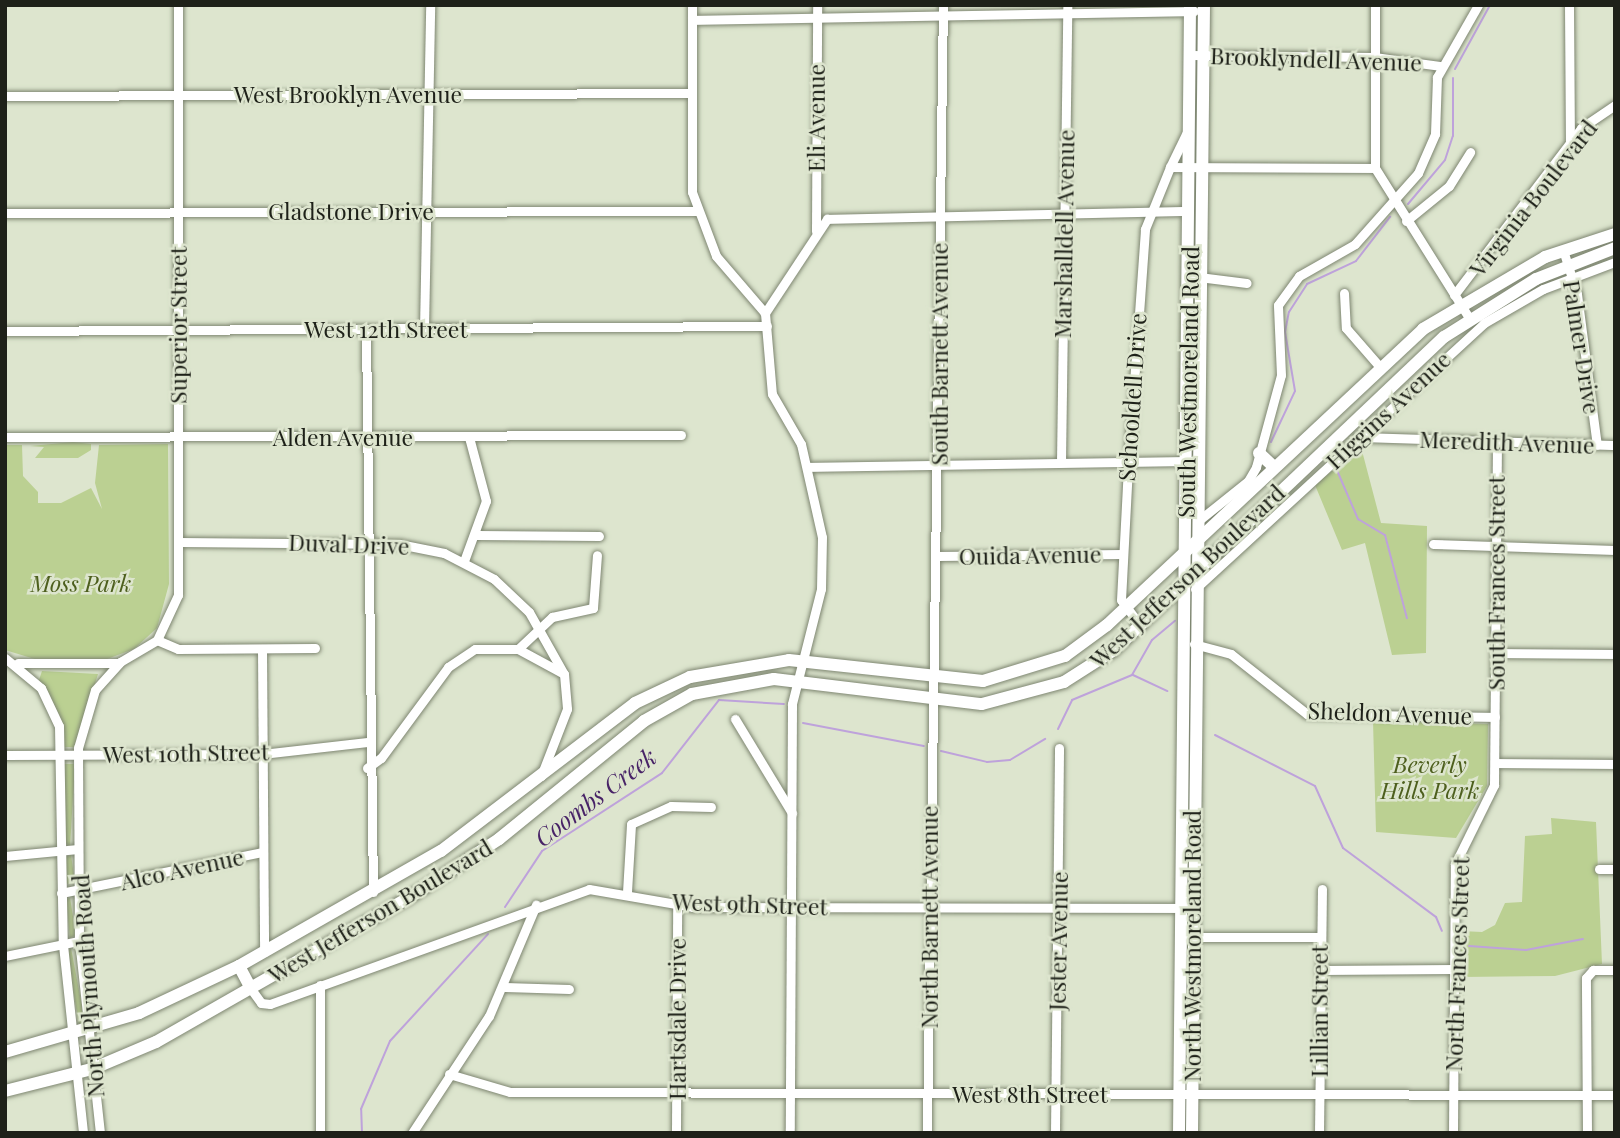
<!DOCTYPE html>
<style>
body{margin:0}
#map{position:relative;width:1620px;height:1138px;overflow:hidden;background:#dde5ce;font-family:"Playfair Display",serif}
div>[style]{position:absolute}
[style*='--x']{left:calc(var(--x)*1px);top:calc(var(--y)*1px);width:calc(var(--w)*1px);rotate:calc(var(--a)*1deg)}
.green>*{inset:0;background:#bbd092}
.stream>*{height:2px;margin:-1px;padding:0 1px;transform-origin:1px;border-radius:1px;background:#bea2db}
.roads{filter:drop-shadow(0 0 2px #7e8671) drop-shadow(0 0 2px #7e8671)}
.minor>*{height:9px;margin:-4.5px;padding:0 4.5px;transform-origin:4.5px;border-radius:4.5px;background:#fff}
.major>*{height:12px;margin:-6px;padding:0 6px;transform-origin:6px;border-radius:6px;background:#fff}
span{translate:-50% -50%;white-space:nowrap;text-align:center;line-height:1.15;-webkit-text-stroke:5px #dde5ce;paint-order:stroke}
.street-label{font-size:23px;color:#1e2119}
.park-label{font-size:23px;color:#4d5f1d;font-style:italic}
.water-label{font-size:24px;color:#482367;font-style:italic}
.frame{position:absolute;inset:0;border:7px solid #1e2119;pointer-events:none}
</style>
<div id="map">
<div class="green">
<div style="clip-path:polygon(73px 442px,91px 444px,91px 450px,78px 458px,35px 458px,44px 447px,30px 446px)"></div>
<div style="clip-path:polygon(168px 444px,169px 584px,157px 628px,134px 649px,107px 659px,38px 660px,5px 650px,5px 445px,22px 445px,23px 476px,38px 492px,38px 503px,61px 503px,91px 488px,102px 509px,95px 483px,99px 445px)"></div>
<div style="clip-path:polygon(1361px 447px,1381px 523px,1427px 526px,1426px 653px,1392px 655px,1365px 543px,1342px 550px,1315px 485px)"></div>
<div style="clip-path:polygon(42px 671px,98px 674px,75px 747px,64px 747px,56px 708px,39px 680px)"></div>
<div style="clip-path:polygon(1373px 721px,1488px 724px,1487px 786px,1456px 838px,1376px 832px)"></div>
<div style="clip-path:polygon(64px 764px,75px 764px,70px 846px,65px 843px)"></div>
<div style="clip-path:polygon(1551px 818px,1596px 822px,1602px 964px,1555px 976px,1461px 977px,1461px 931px,1482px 932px,1495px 925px,1505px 903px,1522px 902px,1525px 836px,1552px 834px)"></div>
<div style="clip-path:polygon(71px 855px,75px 883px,64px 884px,65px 857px)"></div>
<div style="clip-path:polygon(70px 898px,76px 935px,70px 938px,66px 899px)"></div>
<div style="clip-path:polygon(71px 948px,85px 1022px,79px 1025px,67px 953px)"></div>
</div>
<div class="stream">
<div style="--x:1455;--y:69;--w:73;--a:-61.3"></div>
<div style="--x:1408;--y:204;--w:57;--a:-49.9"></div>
<div style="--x:1445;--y:160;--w:25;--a:-72"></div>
<div style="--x:1453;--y:136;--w:58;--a:-90"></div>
<div style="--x:1271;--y:442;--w:56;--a:-64.8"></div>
<div style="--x:1295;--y:391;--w:60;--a:-99.6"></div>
<div style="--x:1285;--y:332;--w:20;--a:-79"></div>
<div style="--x:1289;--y:312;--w:33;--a:-57"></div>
<div style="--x:1307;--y:284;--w:54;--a:-25.1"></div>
<div style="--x:1356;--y:261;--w:56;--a:-52.3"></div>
<div style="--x:1336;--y:468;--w:56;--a:66.7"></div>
<div style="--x:1358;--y:519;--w:31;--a:31"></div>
<div style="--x:1385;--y:535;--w:86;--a:75.2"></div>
<div style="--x:1133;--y:675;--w:38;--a:25"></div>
<div style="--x:803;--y:723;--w:123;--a:10.8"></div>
<div style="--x:1058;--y:729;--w:32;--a:-64"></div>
<div style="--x:1072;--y:700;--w:65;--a:-22.6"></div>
<div style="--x:1132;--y:675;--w:40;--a:-60.3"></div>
<div style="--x:1152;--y:640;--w:30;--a:-40"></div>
<div style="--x:1215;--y:735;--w:112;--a:27"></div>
<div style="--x:1315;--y:786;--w:68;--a:65.7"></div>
<div style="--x:1343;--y:848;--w:116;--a:36.6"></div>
<div style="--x:1436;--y:917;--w:15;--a:67"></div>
<div style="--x:941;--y:751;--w:47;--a:13.4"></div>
<div style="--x:987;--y:762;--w:23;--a:-5"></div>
<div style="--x:1010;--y:760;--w:41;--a:-31"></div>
<div style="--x:505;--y:907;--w:67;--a:-56.5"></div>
<div style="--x:542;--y:851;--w:143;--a:-33"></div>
<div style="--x:662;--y:773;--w:93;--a:-52"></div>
<div style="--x:719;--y:700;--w:65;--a:3.5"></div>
<div style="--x:1469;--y:946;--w:57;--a:4"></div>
<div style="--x:1526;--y:950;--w:58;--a:-10.9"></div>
<div style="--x:362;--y:1133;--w:24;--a:-92"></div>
<div style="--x:361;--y:1109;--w:74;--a:-66.9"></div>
<div style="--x:390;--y:1041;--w:145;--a:-47.5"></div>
</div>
<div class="roads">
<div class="minor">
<div style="--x:692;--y:5;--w:187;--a:90"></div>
<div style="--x:692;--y:192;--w:68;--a:69.4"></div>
<div style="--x:716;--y:256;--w:75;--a:49.3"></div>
<div style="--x:765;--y:313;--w:81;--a:85.1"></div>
<div style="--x:772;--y:394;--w:58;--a:59.9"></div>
<div style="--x:801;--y:444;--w:95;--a:77.3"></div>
<div style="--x:822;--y:537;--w:52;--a:91.1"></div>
<div style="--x:821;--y:589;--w:119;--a:104.2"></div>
<div style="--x:792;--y:704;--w:429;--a:90.3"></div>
<div style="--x:1375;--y:5;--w:163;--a:90"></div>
<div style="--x:1375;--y:168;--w:177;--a:57.9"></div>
<div style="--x:1569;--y:5;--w:137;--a:89.6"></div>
<div style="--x:692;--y:20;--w:502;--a:-1.03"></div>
<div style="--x:1190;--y:55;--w:184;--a:0.6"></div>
<div style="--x:1374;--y:57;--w:68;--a:7.7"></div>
<div style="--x:5;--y:96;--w:686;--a:-0.25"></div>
<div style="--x:1170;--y:167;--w:41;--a:-64.1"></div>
<div style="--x:5;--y:213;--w:692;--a:-0.17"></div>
<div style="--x:1406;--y:221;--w:55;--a:-39.1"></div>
<div style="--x:1449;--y:186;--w:40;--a:-58"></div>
<div style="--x:816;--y:231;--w:226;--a:-89.7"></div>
<div style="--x:1563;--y:250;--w:46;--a:72.3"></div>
<div style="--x:1577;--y:294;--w:152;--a:82.5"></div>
<div style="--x:1191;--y:276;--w:56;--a:7.1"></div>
<div style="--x:1344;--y:293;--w:35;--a:87"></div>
<div style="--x:1346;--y:328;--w:52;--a:48.9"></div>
<div style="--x:1454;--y:295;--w:210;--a:-52.7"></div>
<div style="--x:1581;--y:128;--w:41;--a:-34.1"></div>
<div style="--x:765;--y:313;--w:113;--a:-56.6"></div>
<div style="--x:827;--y:219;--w:362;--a:-1.3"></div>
<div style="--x:424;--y:329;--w:324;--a:-88.9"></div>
<div style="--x:366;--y:330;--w:562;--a:89.29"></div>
<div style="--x:5;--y:331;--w:762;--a:-0.38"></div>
<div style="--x:5;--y:437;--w:676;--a:-0.17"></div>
<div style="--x:1358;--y:437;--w:257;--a:1.8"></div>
<div style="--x:1061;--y:462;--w:457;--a:-89.2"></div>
<div style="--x:807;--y:467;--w:392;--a:-0.9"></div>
<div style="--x:1198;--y:521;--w:64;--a:-38.7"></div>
<div style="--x:1248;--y:481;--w:16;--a:-60"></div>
<div style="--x:1256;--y:467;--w:95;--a:-74.8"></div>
<div style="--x:1281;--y:375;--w:70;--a:-92.5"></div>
<div style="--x:1278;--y:305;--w:36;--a:-54"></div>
<div style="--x:1299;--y:276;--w:64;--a:-29.7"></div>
<div style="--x:1355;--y:244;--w:95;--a:-48.4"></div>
<div style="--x:1418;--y:173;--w:43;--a:-66.4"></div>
<div style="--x:1435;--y:134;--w:57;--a:-88"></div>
<div style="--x:1437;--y:77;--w:83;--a:-60.3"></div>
<div style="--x:477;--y:535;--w:122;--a:0.5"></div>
<div style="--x:179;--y:542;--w:220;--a:0.5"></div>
<div style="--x:399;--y:544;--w:46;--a:11.3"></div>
<div style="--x:444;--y:553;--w:56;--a:27.5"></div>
<div style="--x:494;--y:579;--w:48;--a:43.3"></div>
<div style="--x:529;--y:612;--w:71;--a:60.6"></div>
<div style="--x:564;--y:674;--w:35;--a:85"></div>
<div style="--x:567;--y:709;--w:72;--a:111.2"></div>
<div style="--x:1433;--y:544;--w:182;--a:1.9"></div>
<div style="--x:937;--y:556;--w:186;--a:-0.6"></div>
<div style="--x:464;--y:561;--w:64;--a:-69.9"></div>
<div style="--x:486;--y:501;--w:66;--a:-104.9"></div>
<div style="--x:1195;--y:589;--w:393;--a:-42.6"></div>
<div style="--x:1484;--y:323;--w:68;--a:-30"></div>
<div style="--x:1543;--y:289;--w:77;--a:-20.6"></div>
<div style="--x:1140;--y:625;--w:31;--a:-127"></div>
<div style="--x:1121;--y:600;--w:133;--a:-87"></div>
<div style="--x:1128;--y:467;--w:239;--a:-85.9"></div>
<div style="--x:1145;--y:229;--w:67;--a:-68"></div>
<div style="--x:1170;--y:167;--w:205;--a:0.3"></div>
<div style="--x:157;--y:640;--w:23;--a:23"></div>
<div style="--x:178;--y:649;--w:137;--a:-0.4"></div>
<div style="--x:1194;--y:644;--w:38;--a:15"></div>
<div style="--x:1231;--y:654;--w:97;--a:38.3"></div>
<div style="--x:1307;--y:714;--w:188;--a:0.9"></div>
<div style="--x:262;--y:649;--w:303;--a:89.6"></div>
<div style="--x:518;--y:649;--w:47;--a:-43.3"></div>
<div style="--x:552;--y:617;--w:42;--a:-12.4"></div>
<div style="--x:593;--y:608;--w:53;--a:-85.7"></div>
<div style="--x:1495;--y:653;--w:120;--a:0.5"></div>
<div style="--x:5;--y:658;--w:47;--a:39.8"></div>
<div style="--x:41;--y:688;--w:42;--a:64.7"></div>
<div style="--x:59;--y:726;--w:219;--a:89"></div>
<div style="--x:63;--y:945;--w:189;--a:83.9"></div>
<div style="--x:18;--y:663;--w:101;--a:0"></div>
<div style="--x:735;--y:719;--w:110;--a:58.8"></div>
<div style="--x:5;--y:755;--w:257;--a:-0.2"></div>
<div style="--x:262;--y:754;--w:106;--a:-6.5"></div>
<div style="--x:1495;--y:763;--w:120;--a:0.5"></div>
<div style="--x:367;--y:768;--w:17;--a:-36"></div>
<div style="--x:381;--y:758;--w:113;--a:-53.6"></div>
<div style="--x:448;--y:667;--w:32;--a:-34"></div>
<div style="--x:475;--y:649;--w:43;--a:0"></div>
<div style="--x:518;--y:649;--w:52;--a:28.5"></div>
<div style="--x:5;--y:856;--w:73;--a:-5.5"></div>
<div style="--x:1599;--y:869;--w:16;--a:0"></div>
<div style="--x:627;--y:892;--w:68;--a:-86.6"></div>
<div style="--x:631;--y:824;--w:44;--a:-24.2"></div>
<div style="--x:671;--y:806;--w:40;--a:1.4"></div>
<div style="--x:61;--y:893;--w:206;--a:-11.5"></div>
<div style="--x:1190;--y:937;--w:128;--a:0"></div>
<div style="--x:5;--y:956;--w:76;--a:-11.5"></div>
<div style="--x:1320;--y:970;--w:134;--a:-0.4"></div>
<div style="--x:505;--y:987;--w:64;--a:1.8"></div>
<div style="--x:251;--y:989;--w:17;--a:54"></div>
<div style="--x:261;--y:1003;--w:9;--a:6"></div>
<div style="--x:270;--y:1004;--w:339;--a:-19.8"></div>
<div style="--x:589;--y:889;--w:106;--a:9.8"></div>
<div style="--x:693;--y:907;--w:500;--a:0.11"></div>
<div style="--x:449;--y:1074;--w:64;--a:16.4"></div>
<div style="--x:510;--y:1092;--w:1105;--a:0.16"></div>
<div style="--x:100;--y:1133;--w:193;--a:-96.2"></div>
<div style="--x:79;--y:941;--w:193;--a:-90.3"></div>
<div style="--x:78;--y:748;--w:60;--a:-73.7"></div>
<div style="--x:95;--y:690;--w:38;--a:-48"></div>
<div style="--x:120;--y:662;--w:43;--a:-30.7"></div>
<div style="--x:157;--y:640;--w:50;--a:-65"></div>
<div style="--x:178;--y:595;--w:590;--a:-90"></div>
<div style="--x:320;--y:1133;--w:148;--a:-90"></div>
<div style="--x:412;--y:1133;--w:140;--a:-56.7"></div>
<div style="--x:489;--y:1016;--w:121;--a:-67.1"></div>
<div style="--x:676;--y:1133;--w:228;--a:-89.7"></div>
<div style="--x:927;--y:1133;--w:1128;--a:-89.19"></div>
<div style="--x:1055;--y:1133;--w:385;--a:-89.4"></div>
<div style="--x:1319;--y:1133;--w:244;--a:-89.3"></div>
<div style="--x:1453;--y:1133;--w:269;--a:-89.6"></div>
<div style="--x:1455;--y:864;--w:88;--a:-63.7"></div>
<div style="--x:1494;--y:785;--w:340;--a:-89.5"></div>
<div style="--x:1587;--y:1133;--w:155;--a:-90.4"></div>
<div style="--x:1586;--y:978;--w:11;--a:-49"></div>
<div style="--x:1593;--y:970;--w:22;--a:0"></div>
</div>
<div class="major">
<div style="--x:1259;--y:453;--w:21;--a:43"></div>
<div style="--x:239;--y:966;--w:26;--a:62"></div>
<div style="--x:5;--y:1052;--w:140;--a:-16.2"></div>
<div style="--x:139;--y:1013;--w:110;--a:-25.2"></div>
<div style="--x:239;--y:966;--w:232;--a:-29.7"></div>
<div style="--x:441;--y:851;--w:244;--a:-37.3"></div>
<div style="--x:635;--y:703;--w:61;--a:-25.3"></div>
<div style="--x:690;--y:677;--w:100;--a:-9.7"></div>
<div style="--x:789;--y:660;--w:195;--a:6.2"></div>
<div style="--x:983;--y:681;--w:86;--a:-17"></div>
<div style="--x:1065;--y:656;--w:52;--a:-36.4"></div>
<div style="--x:1107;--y:625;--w:433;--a:-43.1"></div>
<div style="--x:1423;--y:329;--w:142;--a:-30.5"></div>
<div style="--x:1545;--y:257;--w:74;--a:-18.2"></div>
<div style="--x:5;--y:1091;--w:90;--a:-14.2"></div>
<div style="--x:92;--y:1069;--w:69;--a:-22.9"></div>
<div style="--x:156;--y:1042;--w:289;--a:-29.7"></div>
<div style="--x:407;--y:899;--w:110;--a:-33.1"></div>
<div style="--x:499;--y:839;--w:187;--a:-39.1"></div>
<div style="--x:644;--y:721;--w:55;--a:-29.4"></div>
<div style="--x:692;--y:694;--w:83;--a:-10.4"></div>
<div style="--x:774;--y:679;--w:209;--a:6.9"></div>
<div style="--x:982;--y:704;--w:85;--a:-15"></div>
<div style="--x:1064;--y:682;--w:59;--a:-32.6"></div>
<div style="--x:1114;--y:650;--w:455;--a:-43.5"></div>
<div style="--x:1444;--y:337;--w:109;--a:-32.2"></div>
<div style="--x:1536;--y:279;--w:85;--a:-21.4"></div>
<div style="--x:1179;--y:1133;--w:1128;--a:-89.44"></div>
<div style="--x:1192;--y:1133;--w:1128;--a:-89.39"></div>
</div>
</div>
<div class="street-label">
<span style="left:1316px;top:59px;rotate:2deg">Brooklyndell Avenue</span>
<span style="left:348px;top:94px">West Brooklyn Avenue</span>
<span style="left:816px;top:118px;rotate:-90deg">Eli Avenue</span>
<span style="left:1533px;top:198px;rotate:-52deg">Virginia Boulevard</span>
<span style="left:351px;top:211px">Gladstone Drive</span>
<span style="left:1064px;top:234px;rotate:-89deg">Marshalldell Avenue</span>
<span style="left:178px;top:325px;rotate:-90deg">Superior Street</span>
<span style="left:386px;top:329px">West 12th Street</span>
<span style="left:1582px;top:347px;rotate:81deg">Palmer Drive</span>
<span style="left:939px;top:354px;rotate:-90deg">South Barnett Avenue</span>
<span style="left:1188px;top:382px;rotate:-89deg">South Westmoreland Road</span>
<span style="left:1132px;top:397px;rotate:-86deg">Schooldell Drive</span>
<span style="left:1388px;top:410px;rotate:-43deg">Higgins Avenue</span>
<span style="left:343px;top:437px">Alden Avenue</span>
<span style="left:1507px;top:442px;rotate:2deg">Meredith Avenue</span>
<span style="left:349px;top:544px;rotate:2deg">Duval Drive</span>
<span style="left:1030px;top:555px;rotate:-1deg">Ouida Avenue</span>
<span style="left:1187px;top:576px;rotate:-43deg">West Jefferson Boulevard</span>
<span style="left:1496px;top:583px;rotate:-90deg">South Frances Street</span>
<span style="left:1390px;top:713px;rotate:2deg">Sheldon Avenue</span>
<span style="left:186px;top:753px;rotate:-1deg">West 10th Street</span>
<span style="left:182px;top:869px;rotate:-12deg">Alco Avenue</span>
<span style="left:750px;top:904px;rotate:2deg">West 9th Street</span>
<span style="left:380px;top:911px;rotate:-31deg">West Jefferson Boulevard</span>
<span style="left:929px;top:917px;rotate:-90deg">North Barnett Avenue</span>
<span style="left:1058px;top:941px;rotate:-89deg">Jester Avenue</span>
<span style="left:1192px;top:946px;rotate:-90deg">North Westmoreland Road</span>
<span style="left:1457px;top:964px;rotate:-88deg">North Frances Street</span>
<span style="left:88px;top:986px;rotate:-94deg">North Plymouth Road</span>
<span style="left:1319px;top:1011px;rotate:-90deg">Lillian Street</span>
<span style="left:677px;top:1019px;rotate:-90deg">Hartsdale Drive</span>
<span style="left:1030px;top:1094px">West 8th Street</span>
</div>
<div class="park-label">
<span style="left:81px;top:583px">Moss Park</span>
<span style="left:1430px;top:777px">Beverly<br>Hills Park</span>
</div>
<div class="water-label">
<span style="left:595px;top:797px;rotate:-37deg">Coombs Creek</span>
</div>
<div class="frame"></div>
</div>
